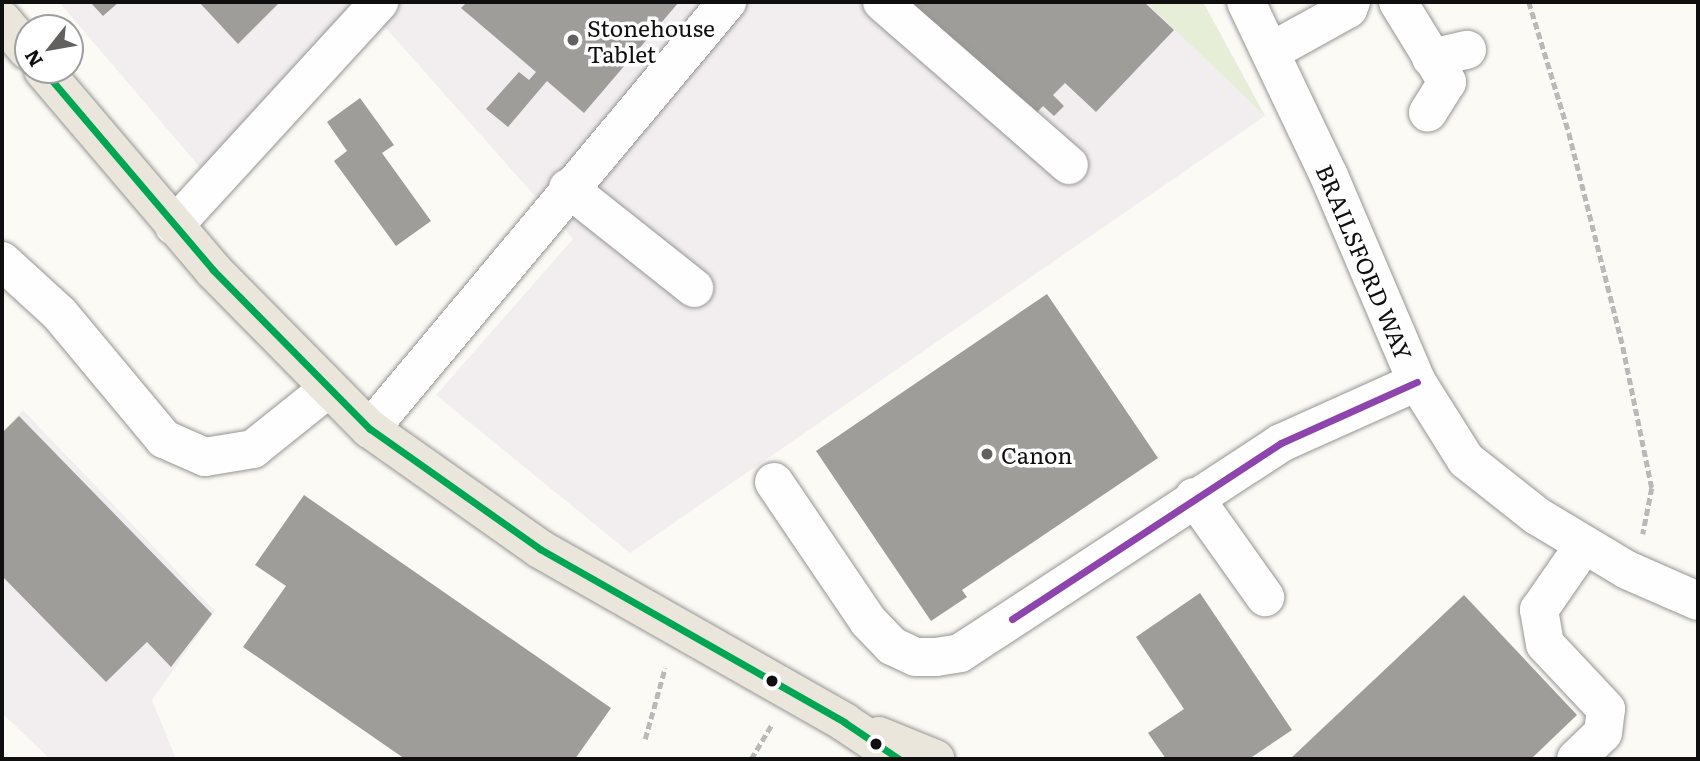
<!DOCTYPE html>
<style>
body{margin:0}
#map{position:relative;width:1700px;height:761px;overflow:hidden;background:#fbfaf5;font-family:Literata,serif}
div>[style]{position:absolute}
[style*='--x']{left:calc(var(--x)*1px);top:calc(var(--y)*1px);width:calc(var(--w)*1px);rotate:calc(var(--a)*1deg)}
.industrial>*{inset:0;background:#f2eef0}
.green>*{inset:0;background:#e6eed8}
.building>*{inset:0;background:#9f9d9a}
.path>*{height:4.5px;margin-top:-2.25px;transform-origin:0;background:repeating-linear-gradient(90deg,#b9b9b8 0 7px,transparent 0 10.5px)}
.roads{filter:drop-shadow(0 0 2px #959593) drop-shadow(0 0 2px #959593)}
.minor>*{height:38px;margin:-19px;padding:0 19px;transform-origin:19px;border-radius:19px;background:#fefefe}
.major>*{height:38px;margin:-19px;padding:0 19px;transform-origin:19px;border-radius:19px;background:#eae6dc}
.bus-1>*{height:7px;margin:-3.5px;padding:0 3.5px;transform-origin:3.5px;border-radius:3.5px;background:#00a651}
.bus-2>*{height:7px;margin:-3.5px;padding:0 3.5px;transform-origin:3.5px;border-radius:3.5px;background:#8e44ad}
.dots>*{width:19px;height:19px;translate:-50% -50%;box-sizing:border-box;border:4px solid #fff;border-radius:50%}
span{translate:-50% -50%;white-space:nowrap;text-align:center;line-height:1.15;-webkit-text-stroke:7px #fff;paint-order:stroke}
.poi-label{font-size:23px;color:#0f0f0f}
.left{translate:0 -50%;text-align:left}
.street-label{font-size:23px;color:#0f0f0f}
.frame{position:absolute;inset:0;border:4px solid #0f0f0f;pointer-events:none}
.north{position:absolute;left:14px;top:14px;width:70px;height:70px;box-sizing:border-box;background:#fff;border:2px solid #9f9f9f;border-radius:50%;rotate:239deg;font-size:19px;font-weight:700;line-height:28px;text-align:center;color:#0f0f0f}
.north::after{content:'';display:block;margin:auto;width:24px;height:32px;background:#626160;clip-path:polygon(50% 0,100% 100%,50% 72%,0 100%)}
</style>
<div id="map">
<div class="industrial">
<div style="clip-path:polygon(59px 2px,1203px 2px,1265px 116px,630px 553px,436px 395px,573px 239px,384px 26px,226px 198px)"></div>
<div style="clip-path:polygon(23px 410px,215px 611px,152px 700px,176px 759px,50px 759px,2px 713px,2px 431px)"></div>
</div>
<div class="green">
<div style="clip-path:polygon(1146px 2px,1203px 2px,1265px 116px)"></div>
</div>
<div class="building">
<div style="clip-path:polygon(90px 2px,119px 2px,103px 16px)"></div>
<div style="clip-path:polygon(199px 2px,276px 2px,278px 4px,238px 44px)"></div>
<div style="clip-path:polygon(467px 2px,679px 2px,584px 113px,547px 81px,508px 127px,486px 109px,519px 72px,529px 80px,536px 72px,461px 8px)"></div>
<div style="clip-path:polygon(903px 2px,1144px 2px,1174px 30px,1096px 112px,1065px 83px,1053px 95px,1064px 106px,1054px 116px,1043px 106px,1030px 120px)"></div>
<div style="clip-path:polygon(360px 98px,394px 145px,382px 153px,431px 221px,396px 246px,334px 161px,347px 151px,327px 122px)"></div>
<div style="clip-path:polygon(1047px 294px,1158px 458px,962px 590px,967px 597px,931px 621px,816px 451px)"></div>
<div style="clip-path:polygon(19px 416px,212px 614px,171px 667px,147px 642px,106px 682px,2px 576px,2px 433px)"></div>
<div style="clip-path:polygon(304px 495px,611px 708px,575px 759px,405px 759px,243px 647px,286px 586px,255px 565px)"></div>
<div style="clip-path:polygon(1200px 593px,1292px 730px,1249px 759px,1166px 759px,1148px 733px,1184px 709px,1136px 637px)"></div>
<div style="clip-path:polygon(1464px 595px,1577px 715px,1531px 759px,1290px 759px)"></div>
</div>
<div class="path">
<div style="--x:1529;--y:2;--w:137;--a:73"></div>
<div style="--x:1569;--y:133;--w:221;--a:75.8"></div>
<div style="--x:1623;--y:347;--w:144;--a:78.4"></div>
<div style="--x:1652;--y:488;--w:47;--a:101.1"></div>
<div style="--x:645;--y:739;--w:74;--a:-74.3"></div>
<div style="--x:751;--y:759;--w:39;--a:-59"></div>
</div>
<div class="roads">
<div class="minor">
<div style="--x:882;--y:2;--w:248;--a:41.1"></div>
<div style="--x:1246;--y:2;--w:193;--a:64.5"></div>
<div style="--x:1329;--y:176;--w:224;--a:66.9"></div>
<div style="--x:1417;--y:382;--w:92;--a:57.9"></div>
<div style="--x:1466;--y:460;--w:90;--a:38.3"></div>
<div style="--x:1537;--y:516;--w:105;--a:31"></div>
<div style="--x:1627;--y:570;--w:77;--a:23.6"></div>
<div style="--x:1398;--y:2;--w:94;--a:58.5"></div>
<div style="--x:1447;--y:82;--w:36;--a:122"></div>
<div style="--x:1272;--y:51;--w:87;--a:-28.9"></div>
<div style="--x:1348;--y:9;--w:8;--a:-67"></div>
<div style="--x:1431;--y:58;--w:37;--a:-13"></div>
<div style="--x:568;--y:188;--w:161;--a:38.4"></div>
<div style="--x:174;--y:226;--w:304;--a:-47.5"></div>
<div style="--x:2;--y:261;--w:77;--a:42.4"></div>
<div style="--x:59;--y:313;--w:164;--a:50.2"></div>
<div style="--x:164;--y:439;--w:45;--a:23.7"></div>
<div style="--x:205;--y:457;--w:49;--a:-9.5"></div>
<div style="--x:253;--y:449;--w:96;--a:-38.7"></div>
<div style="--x:370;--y:429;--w:557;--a:-50.1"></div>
<div style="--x:774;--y:482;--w:168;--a:55.9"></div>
<div style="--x:868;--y:621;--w:35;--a:46"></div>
<div style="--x:892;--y:646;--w:26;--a:25"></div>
<div style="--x:916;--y:657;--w:20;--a:0"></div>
<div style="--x:936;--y:657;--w:24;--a:-9"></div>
<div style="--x:960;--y:653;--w:384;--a:-33.2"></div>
<div style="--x:1281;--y:443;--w:149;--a:-24.2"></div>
<div style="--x:1194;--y:497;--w:123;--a:54.6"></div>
<div style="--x:1576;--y:759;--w:37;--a:-44"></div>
<div style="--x:1603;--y:733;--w:24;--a:-83"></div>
<div style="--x:1606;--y:709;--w:89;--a:-133.2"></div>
<div style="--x:1545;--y:644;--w:35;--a:-100"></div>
<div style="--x:1539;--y:610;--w:79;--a:-55.3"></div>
</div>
<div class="major">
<div style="--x:2;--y:20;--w:40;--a:50"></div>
<div style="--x:43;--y:70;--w:262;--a:49.6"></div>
<div style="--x:213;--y:270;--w:223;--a:45.4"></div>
<div style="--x:370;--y:429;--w:208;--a:35.2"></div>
<div style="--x:540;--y:549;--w:350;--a:29.6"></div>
<div style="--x:844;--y:722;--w:66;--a:33.9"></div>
<div style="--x:879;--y:736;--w:61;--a:22.3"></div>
</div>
</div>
<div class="bus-1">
<div style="--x:43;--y:70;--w:262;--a:49.6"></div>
<div style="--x:213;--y:270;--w:223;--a:45.4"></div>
<div style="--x:370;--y:429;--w:208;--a:35.2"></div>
<div style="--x:540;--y:549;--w:350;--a:29.6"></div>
<div style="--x:844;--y:722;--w:66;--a:33.9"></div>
</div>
<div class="bus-2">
<div style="--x:1012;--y:619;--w:321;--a:-33.2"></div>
<div style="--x:1281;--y:443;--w:149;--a:-24.2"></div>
</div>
<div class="dots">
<div style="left:573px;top:40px;background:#626160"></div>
<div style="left:987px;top:454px;background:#626160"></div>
<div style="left:772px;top:681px;background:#0f0f0f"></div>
<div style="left:876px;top:744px;background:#0f0f0f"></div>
</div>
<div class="poi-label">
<span class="left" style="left:587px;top:40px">Stonehouse<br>Tablet</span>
<span class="left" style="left:1001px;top:454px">Canon</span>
</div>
<div class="street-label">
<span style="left:1365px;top:262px;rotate:67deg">BRAILSFORD WAY</span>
</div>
<div class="frame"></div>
<div class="north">N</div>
</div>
